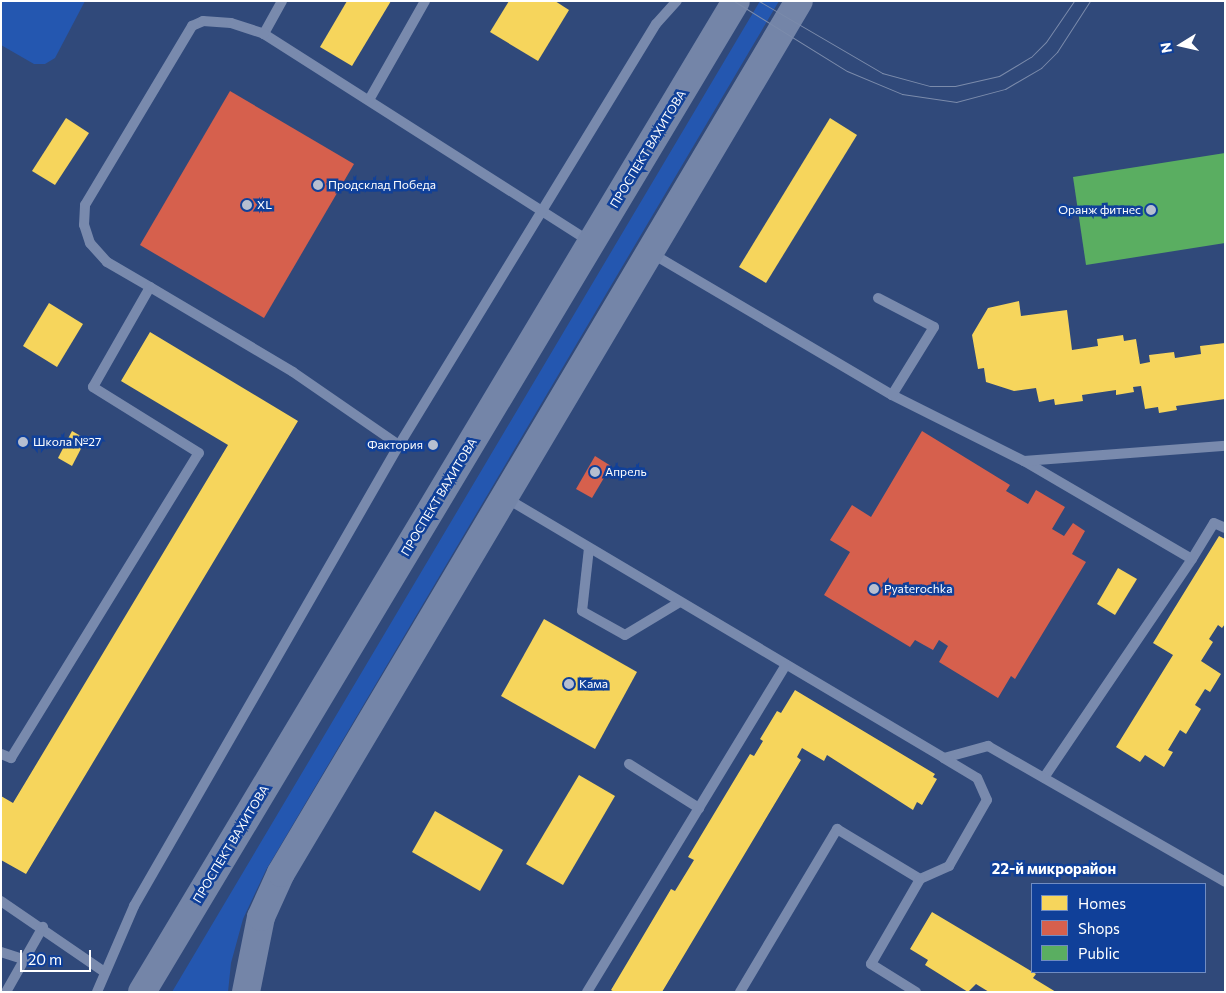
<!DOCTYPE html>
<meta charset="utf-8">
<style>
body{margin:0}
#map{position:relative;width:1226px;height:993px;overflow:hidden;background:#30497a;font-family:Commissioner,sans-serif}
div>[style]{position:absolute}
[style*='--x']{left:calc(var(--x)*1px);top:calc(var(--y)*1px);width:calc(var(--w)*1px);rotate:calc(var(--a)*1deg)}
.green>*{inset:0;background:#2457b0}
.homes>*{inset:0;background:#f6d55c}
.shops>*{inset:0;background:#d6604d}
.public>*{inset:0;background:#5aae61}
.service>*{height:10px;margin:-5px;padding:0 5px;transform-origin:5px;border-radius:5px;background:#798aad}
.secondary>*{height:28px;margin:-14px;padding:0 14px;transform-origin:14px;border-radius:14px;background:#7485a8}
.tram>*{height:1px;margin:-0.5px;padding:0 0.5px;transform-origin:0.5px;border-radius:0.5px;background:#7b8bab}
.dots>*{width:14px;height:14px;translate:-50% -50%;box-sizing:border-box;border:2px solid #104099;border-radius:50%}
span{translate:-50% -50%;white-space:nowrap;text-align:center;line-height:1.15;-webkit-text-stroke:5px #104099;paint-order:stroke}
.street-label{font-size:12px;color:#fff}
.poi-label{font-size:12px;color:#fff}
.left{translate:0 -50%;text-align:left}
.right{translate:-100% -50%;text-align:right}
.quarter-label{font-size:15px;color:#fff;font-weight:700}
.frame{position:absolute;inset:0;border:2px solid #fff;pointer-events:none}
.legend{position:absolute;left:1031px;top:883px;width:175px;height:90px;box-sizing:border-box;background:#104099;border:1px solid #708cc2;margin:0;padding:6px 9px;list-style:none;font-size:15px;color:#fff}
.legend li{display:flex;align-items:center;gap:10px;height:25px}
.legend b{width:25px;border:1px solid #708cc2}
.north{position:absolute;left:1156px;top:20px;width:50px;height:50px;-webkit-text-stroke:4px #104099;paint-order:stroke;rotate:260deg;font-size:14px;font-weight:700;line-height:20px;text-align:center;color:#fff}
.north::after{content:'';display:block;margin:auto;width:18px;height:22px;background:#fff;clip-path:polygon(50% 0,100% 100%,50% 72%,0 100%)}
.scale{position:absolute;left:20px;top:950px;width:71px;height:22px;box-sizing:border-box;border:2px solid #fff;border-top:0;padding-left:6px;font-size:15px;line-height:18px;white-space:nowrap;color:#fff;-webkit-text-stroke:4px #104099;paint-order:stroke}
</style>
<div id="map">
<div class="green">
<div style="clip-path:polygon(1px 1px,85px 1px,55px 58px,45px 64px,34px 64px,1px 45px)"></div>
<div style="clip-path:polygon(760px 1px,779px 1px,266px 870px,243px 919px,231px 963px,228px 992px,172px 992px)"></div>
</div>
<div class="homes">
<div style="clip-path:polygon(347px 1px,391px 1px,352px 66px,320px 47px)"></div>
<div style="clip-path:polygon(509px 1px,555px 1px,569px 10px,538px 61px,490px 32px)"></div>
<div style="clip-path:polygon(66px 118px,89px 133px,55px 185px,32px 171px)"></div>
<div style="clip-path:polygon(830px 118px,857px 135px,766px 283px,739px 267px)"></div>
<div style="clip-path:polygon(1019px 301px,1021px 316px,1067px 310px,1072px 350px,1098px 346px,1097px 339px,1123px 335px,1124px 341px,1136px 339px,1140px 364px,1150px 362px,1149px 355px,1174px 352px,1175px 358px,1201px 354px,1200px 346px,1225px 343px,1225px 399px,1176px 406px,1177px 410px,1159px 413px,1158px 407px,1145px 409px,1141px 386px,1133px 387px,1134px 392px,1116px 395px,1116px 390px,1082px 395px,1083px 401px,1055px 405px,1054px 399px,1039px 402px,1036px 388px,1014px 391px,986px 382px,984px 368px,978px 369px,972px 335px,988px 308px)"></div>
<div style="clip-path:polygon(49px 303px,83px 324px,57px 367px,23px 346px)"></div>
<div style="clip-path:polygon(150px 332px,298px 421px,26px 874px,1px 860px,1px 796px,13px 803px,228px 445px,121px 381px)"></div>
<div style="clip-path:polygon(72px 431px,86px 439px,72px 466px,58px 458px)"></div>
<div style="clip-path:polygon(1219px 536px,1225px 539px,1225px 624px,1222px 628px,1218px 625px,1209px 639px,1213px 642px,1201px 661px,1221px 674px,1210px 692px,1205px 689px,1195px 705px,1201px 709px,1186px 734px,1180px 730px,1168px 750px,1173px 752px,1164px 767px,1145px 755px,1140px 762px,1116px 747px,1173px 655px,1153px 643px)"></div>
<div style="clip-path:polygon(1118px 568px,1137px 579px,1115px 615px,1097px 604px)"></div>
<div style="clip-path:polygon(544px 619px,637px 672px,595px 749px,501px 696px)"></div>
<div style="clip-path:polygon(795px 690px,935px 774px,933px 777px,937px 779px,922px 805px,917px 802px,913px 810px,827px 755px,824px 761px,802px 748px,797px 757px,801px 760px,662px 992px,614px 992px,611px 990px,671px 889px,675px 891px,694px 860px,688px 857px,750px 754px,754px 756px,763px 741px,760px 739px,777px 711px,781px 713px)"></div>
<div style="clip-path:polygon(579px 775px,615px 796px,563px 885px,526px 864px)"></div>
<div style="clip-path:polygon(435px 811px,503px 850px,480px 891px,412px 852px)"></div>
<div style="clip-path:polygon(932px 912px,1036px 974px,1033px 978px,1056px 992px,989px 992px,976px 984px,968px 992px,925px 965px,928px 960px,910px 949px)"></div>
</div>
<div class="shops">
<div style="clip-path:polygon(230px 91px,354px 164px,264px 318px,140px 245px)"></div>
<div style="clip-path:polygon(922px 431px,1010px 485px,1006px 491px,1028px 504px,1036px 490px,1065px 507px,1052px 529px,1064px 536px,1073px 523px,1085px 531px,1072px 554px,1086px 562px,1015px 679px,1011px 676px,998px 698px,939px 662px,948px 646px,939px 640px,933px 650px,915px 640px,910px 647px,824px 595px,850px 552px,830px 540px,852px 505px,871px 517px)"></div>
<div style="clip-path:polygon(595px 456px,611px 466px,592px 498px,576px 489px)"></div>
</div>
<div class="public">
<div style="clip-path:polygon(1225px 153px,1225px 243px,1086px 265px,1073px 177px)"></div>
</div>
<div class="service">
<div style="--x:282;--y:1;--w:38;--a:119"></div>
<div style="--x:264;--y:34;--w:388;--a:32.5"></div>
<div style="--x:369;--y:100;--w:114;--a:-60.5"></div>
<div style="--x:651;--y:253;--w:280;--a:30.5"></div>
<div style="--x:892;--y:395;--w:148;--a:26.6"></div>
<div style="--x:1024;--y:461;--w:194;--a:30.3"></div>
<div style="--x:1192;--y:559;--w:264;--a:124.1"></div>
<div style="--x:150;--y:287;--w:50;--a:-149.8"></div>
<div style="--x:107;--y:262;--w:25;--a:-132"></div>
<div style="--x:90;--y:243;--w:19;--a:-108"></div>
<div style="--x:84;--y:225;--w:20;--a:-87"></div>
<div style="--x:85;--y:205;--w:209;--a:-59.1"></div>
<div style="--x:192;--y:26;--w:12;--a:-24"></div>
<div style="--x:203;--y:21;--w:28;--a:4"></div>
<div style="--x:231;--y:23;--w:35;--a:18"></div>
<div style="--x:878;--y:298;--w:63;--a:27.4"></div>
<div style="--x:934;--y:327;--w:80;--a:121.7"></div>
<div style="--x:1024;--y:461;--w:202;--a:-4.3"></div>
<div style="--x:506;--y:498;--w:509;--a:30.69"></div>
<div style="--x:944;--y:758;--w:46;--a:-15.3"></div>
<div style="--x:988;--y:746;--w:273;--a:29.8"></div>
<div style="--x:589;--y:548;--w:63;--a:96.3"></div>
<div style="--x:582;--y:611;--w:49;--a:29.2"></div>
<div style="--x:625;--y:635;--w:64;--a:-31"></div>
<div style="--x:1192;--y:559;--w:42;--a:-58.6"></div>
<div style="--x:1214;--y:523;--w:12;--a:24"></div>
<div style="--x:1;--y:754;--w:11;--a:22"></div>
<div style="--x:11;--y:758;--w:358;--a:-58.4"></div>
<div style="--x:199;--y:453;--w:125;--a:-148.1"></div>
<div style="--x:93;--y:387;--w:115;--a:-60.3"></div>
<div style="--x:150;--y:287;--w:166;--a:30.7"></div>
<div style="--x:293;--y:372;--w:129;--a:34.6"></div>
<div style="--x:629;--y:764;--w:83;--a:32.2"></div>
<div style="--x:1;--y:901;--w:124;--a:34.5"></div>
<div style="--x:1;--y:952;--w:22;--a:18"></div>
<div style="--x:6;--y:992;--w:75;--a:-60.4"></div>
<div style="--x:97;--y:992;--w:94;--a:-66.7"></div>
<div style="--x:134;--y:906;--w:532;--a:-60.11"></div>
<div style="--x:399;--y:445;--w:493;--a:-58.6"></div>
<div style="--x:656;--y:24;--w:31;--a:-48"></div>
<div style="--x:587;--y:992;--w:383;--a:-58.7"></div>
<div style="--x:740;--y:992;--w:190;--a:-59.2"></div>
<div style="--x:837;--y:829;--w:97;--a:31.1"></div>
<div style="--x:920;--y:879;--w:32;--a:-24"></div>
<div style="--x:949;--y:866;--w:76;--a:-60.1"></div>
<div style="--x:987;--y:800;--w:24;--a:-114"></div>
<div style="--x:977;--y:778;--w:39;--a:-149"></div>
<div style="--x:916;--y:992;--w:53;--a:-148.1"></div>
<div style="--x:871;--y:964;--w:98;--a:-60"></div>
</div>
<div class="secondary">
<div style="--x:142;--y:992;--w:1155;--a:-59.06"></div>
<div style="--x:246;--y:992;--w:76;--a:-78.7"></div>
<div style="--x:261;--y:917;--w:48;--a:-65.6"></div>
<div style="--x:281;--y:873;--w:1014;--a:-59.29"></div>
</div>
<div class="tram">
<div style="--x:734;--y:1;--w:133;--a:31.8"></div>
<div style="--x:847;--y:71;--w:60;--a:22.7"></div>
<div style="--x:902;--y:94;--w:55;--a:8.4"></div>
<div style="--x:956;--y:102;--w:51;--a:-14.9"></div>
<div style="--x:1005;--y:89;--w:42;--a:-30.3"></div>
<div style="--x:1041;--y:68;--w:23;--a:-45"></div>
<div style="--x:1057;--y:52;--w:61;--a:-57.1"></div>
<div style="--x:759;--y:1;--w:143;--a:30.3"></div>
<div style="--x:882;--y:73;--w:50;--a:15.2"></div>
<div style="--x:930;--y:86;--w:25;--a:0"></div>
<div style="--x:955;--y:86;--w:45;--a:-12.8"></div>
<div style="--x:999;--y:76;--w:37;--a:-31"></div>
<div style="--x:1031;--y:57;--w:21;--a:-45"></div>
<div style="--x:1046;--y:42;--w:50;--a:-55.7"></div>
</div>
<div class="dots">
<div style="left:318px;top:185px;background:#b7bfd0"></div>
<div style="left:247px;top:205px;background:#b7bfd0"></div>
<div style="left:1151px;top:210px;background:#b7bfd0"></div>
<div style="left:23px;top:442px;background:#b7bfd0"></div>
<div style="left:433px;top:445px;background:#b7bfd0"></div>
<div style="left:595px;top:472px;background:#b7bfd0"></div>
<div style="left:874px;top:589px;background:#b7bfd0"></div>
<div style="left:569px;top:684px;background:#b7bfd0"></div>
</div>
<div class="street-label">
<span style="left:648px;top:149px;rotate:-59deg">ПРОСПЕКТ ВАХИТОВА</span>
<span style="left:439px;top:497px;rotate:-59deg">ПРОСПЕКТ ВАХИТОВА</span>
<span style="left:231px;top:844px;rotate:-59deg">ПРОСПЕКТ ВАХИТОВА</span>
</div>
<div class="poi-label">
<span class="left" style="left:328px;top:185px">Продсклад Победа</span>
<span class="left" style="left:257px;top:205px">XL</span>
<span class="right" style="left:1141px;top:210px">Оранж фитнес</span>
<span class="left" style="left:33px;top:442px">Школа №27</span>
<span class="right" style="left:423px;top:445px">Фактория</span>
<span class="left" style="left:605px;top:472px">Апрель</span>
<span class="left" style="left:884px;top:589px">Pyaterochka</span>
<span class="left" style="left:579px;top:684px">Кама</span>
</div>
<div class="quarter-label">
<span style="left:1054px;top:869px">22-й микрорайон</span>
</div>
<div class="frame"></div>
<ul class="legend">
<li><b style="height:14px;background:#f6d55c"></b>Homes</li>
<li><b style="height:14px;background:#d6604d"></b>Shops</li>
<li><b style="height:14px;background:#5aae61"></b>Public</li>
</ul>
<div class="north">N</div>
<div class="scale">20 m</div>
</div>
